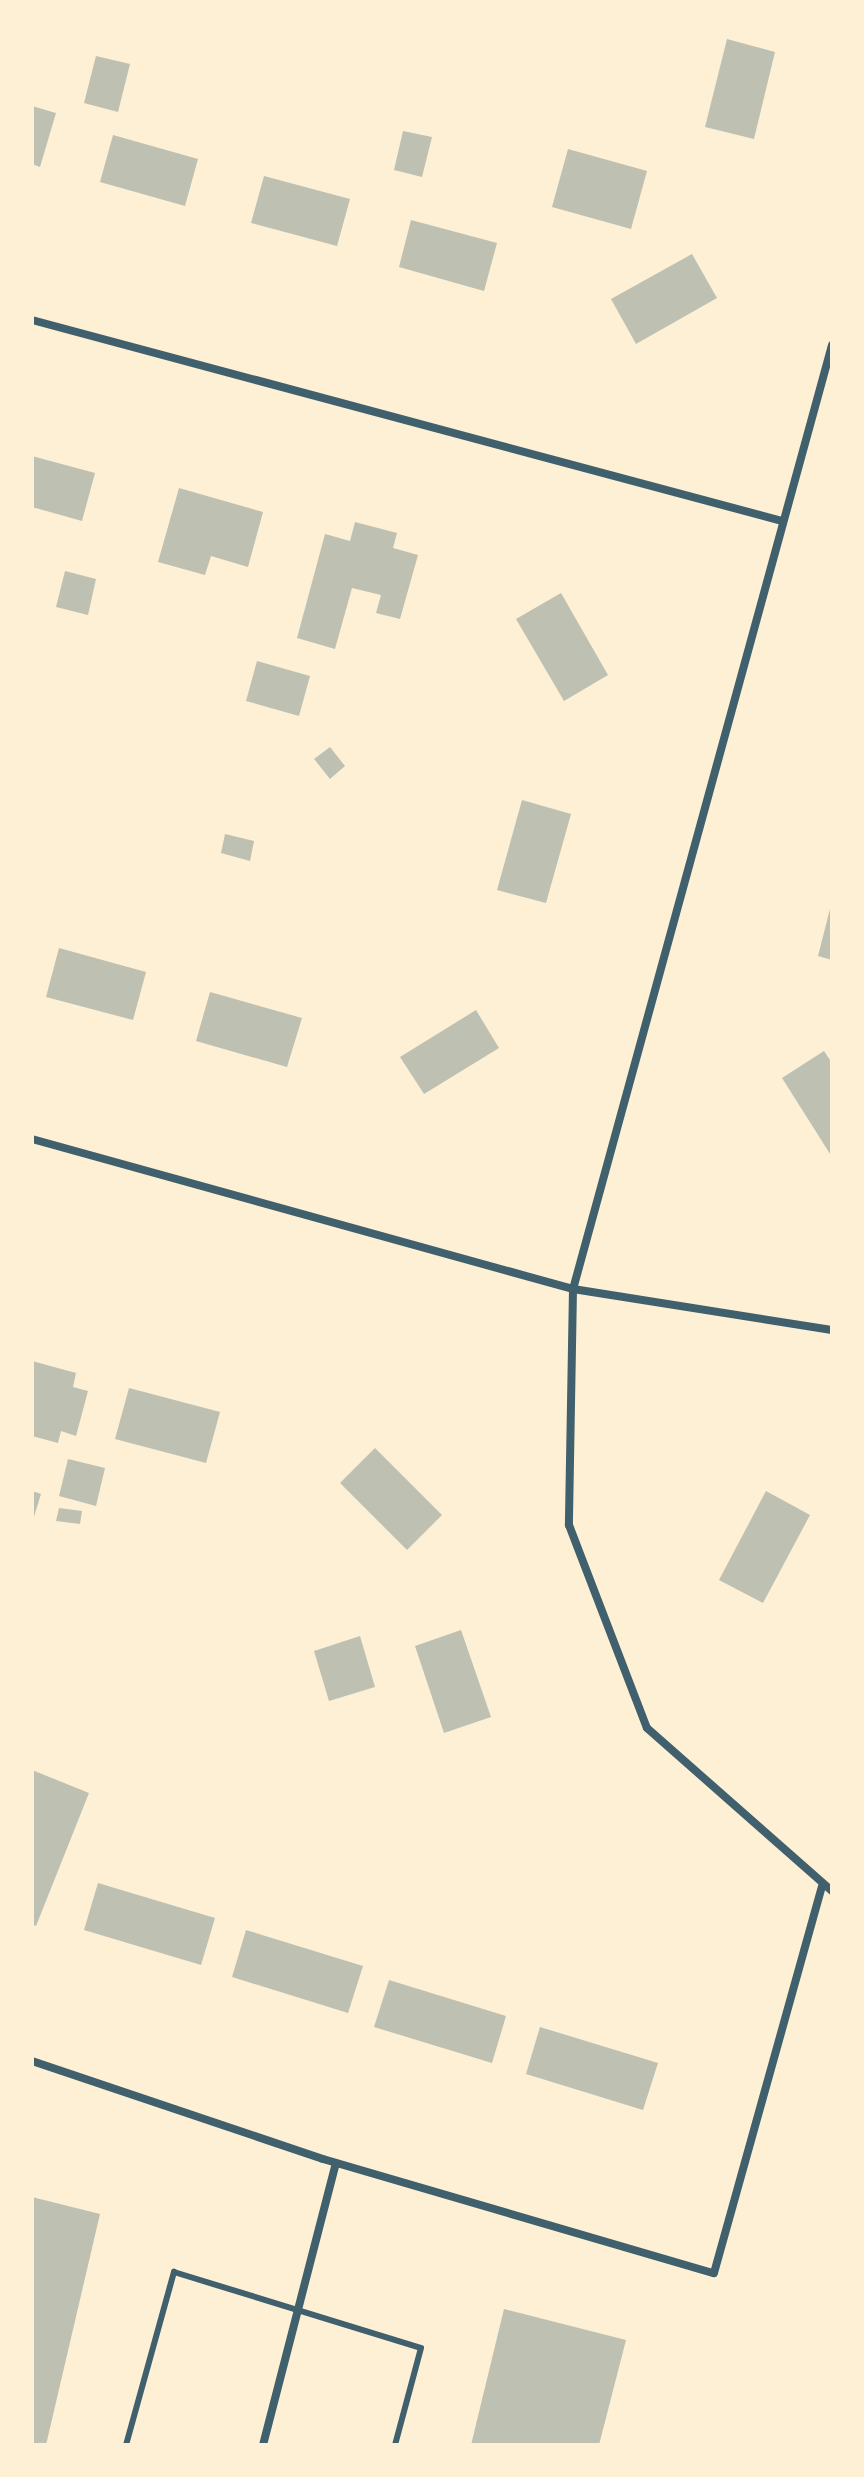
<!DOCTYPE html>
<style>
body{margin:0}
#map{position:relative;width:864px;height:2477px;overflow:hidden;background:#fdf0d5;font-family:"Roboto Condensed",sans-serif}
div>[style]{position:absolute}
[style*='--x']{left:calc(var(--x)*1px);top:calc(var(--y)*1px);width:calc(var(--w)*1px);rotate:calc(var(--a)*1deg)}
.building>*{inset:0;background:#bec0b2}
.service>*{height:6px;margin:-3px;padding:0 3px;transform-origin:3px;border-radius:3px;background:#3f606c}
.minor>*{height:8px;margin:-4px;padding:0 4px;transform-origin:4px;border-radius:4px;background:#3f606c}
span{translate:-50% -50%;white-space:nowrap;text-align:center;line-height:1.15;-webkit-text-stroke:8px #fdf0d5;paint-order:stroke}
.frame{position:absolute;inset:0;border:34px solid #fdf0d5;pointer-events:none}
</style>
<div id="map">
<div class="building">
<div style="clip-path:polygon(727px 39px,775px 52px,754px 139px,705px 127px)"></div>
<div style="clip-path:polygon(96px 56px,130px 64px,118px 112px,84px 103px)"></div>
<div style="clip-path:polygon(32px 106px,56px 113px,40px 167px,32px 164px)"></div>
<div style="clip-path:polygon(403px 131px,432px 137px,422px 177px,394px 170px)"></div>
<div style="clip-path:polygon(113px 135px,198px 159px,185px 206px,100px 182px)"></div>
<div style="clip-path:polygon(568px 149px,647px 171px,631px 229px,552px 207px)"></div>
<div style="clip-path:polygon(264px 176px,350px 199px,337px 246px,251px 223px)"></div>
<div style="clip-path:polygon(411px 220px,497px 243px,484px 291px,399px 267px)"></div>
<div style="clip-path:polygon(692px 254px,717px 298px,636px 344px,611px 299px)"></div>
<div style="clip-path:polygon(32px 456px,95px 473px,82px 521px,32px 507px)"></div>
<div style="clip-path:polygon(179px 488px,263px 512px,248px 567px,211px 556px,205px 575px,158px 562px)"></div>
<div style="clip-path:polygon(355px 522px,397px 533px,393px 548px,418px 555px,400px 619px,376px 613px,381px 595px,352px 588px,335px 649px,297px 638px,325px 534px,350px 541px)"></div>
<div style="clip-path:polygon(65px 571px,96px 579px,88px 615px,56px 607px)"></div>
<div style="clip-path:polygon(561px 593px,608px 675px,564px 701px,516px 619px)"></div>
<div style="clip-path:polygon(257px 661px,310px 676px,299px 716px,246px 701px)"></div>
<div style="clip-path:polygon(330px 747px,345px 766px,330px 779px,314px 759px)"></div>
<div style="clip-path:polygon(522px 800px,571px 814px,546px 903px,497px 890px)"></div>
<div style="clip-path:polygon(225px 834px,254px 841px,250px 861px,221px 853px)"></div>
<div style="clip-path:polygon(831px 905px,832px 905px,832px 960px,818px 956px)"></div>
<div style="clip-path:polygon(59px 948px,146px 972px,133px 1020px,46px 997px)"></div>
<div style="clip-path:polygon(210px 992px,302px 1018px,287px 1067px,196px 1041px)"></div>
<div style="clip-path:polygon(476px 1010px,499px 1048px,424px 1094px,400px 1057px)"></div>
<div style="clip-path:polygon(824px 1051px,832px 1063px,832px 1157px,782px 1078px)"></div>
<div style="clip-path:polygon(32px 1361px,76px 1373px,73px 1387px,88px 1391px,76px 1436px,61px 1431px,58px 1443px,32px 1436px)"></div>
<div style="clip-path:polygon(129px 1388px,220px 1412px,206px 1463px,115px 1439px)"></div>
<div style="clip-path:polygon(375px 1448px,442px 1515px,407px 1550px,340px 1483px)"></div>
<div style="clip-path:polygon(68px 1459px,105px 1468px,96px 1506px,59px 1496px)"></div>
<div style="clip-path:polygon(32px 1491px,41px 1494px,33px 1520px,32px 1520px)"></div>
<div style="clip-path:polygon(766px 1491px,810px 1515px,763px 1603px,719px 1580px)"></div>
<div style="clip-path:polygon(59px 1508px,82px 1511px,80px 1524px,56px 1521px)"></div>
<div style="clip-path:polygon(461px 1630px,491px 1717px,444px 1733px,415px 1646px)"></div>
<div style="clip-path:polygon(360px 1636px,375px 1687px,329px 1701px,314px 1651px)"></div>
<div style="clip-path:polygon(32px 1770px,89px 1793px,36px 1926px,32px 1925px)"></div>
<div style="clip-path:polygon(98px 1883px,215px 1918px,201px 1965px,84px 1930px)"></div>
<div style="clip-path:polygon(246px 1930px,363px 1966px,348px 2013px,232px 1977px)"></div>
<div style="clip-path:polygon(389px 1980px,506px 2016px,492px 2063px,374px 2027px)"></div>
<div style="clip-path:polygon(540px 2027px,658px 2063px,643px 2110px,526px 2074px)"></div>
<div style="clip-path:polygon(32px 2197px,100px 2214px,46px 2445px,32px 2445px)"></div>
<div style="clip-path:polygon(504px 2309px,626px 2340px,599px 2445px,471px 2445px)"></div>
</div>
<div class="service">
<div style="--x:126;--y:2445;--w:180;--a:-74.5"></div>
<div style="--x:174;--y:2272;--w:258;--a:17.1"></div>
<div style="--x:421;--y:2348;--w:100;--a:105"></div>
</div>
<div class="minor">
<div style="--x:32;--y:320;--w:776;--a:15"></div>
<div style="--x:832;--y:345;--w:979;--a:105.34"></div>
<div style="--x:573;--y:1289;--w:236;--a:91"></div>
<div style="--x:569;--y:1525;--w:217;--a:69"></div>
<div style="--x:647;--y:1728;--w:247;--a:41.4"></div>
<div style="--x:32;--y:1139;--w:561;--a:15.5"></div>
<div style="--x:573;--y:1289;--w:262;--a:9"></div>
<div style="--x:32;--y:2061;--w:307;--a:18.6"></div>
<div style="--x:323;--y:2159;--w:407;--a:16.3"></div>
<div style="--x:714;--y:2273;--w:401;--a:-74.4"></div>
<div style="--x:263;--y:2445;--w:291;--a:-75.5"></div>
</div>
<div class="frame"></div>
</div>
